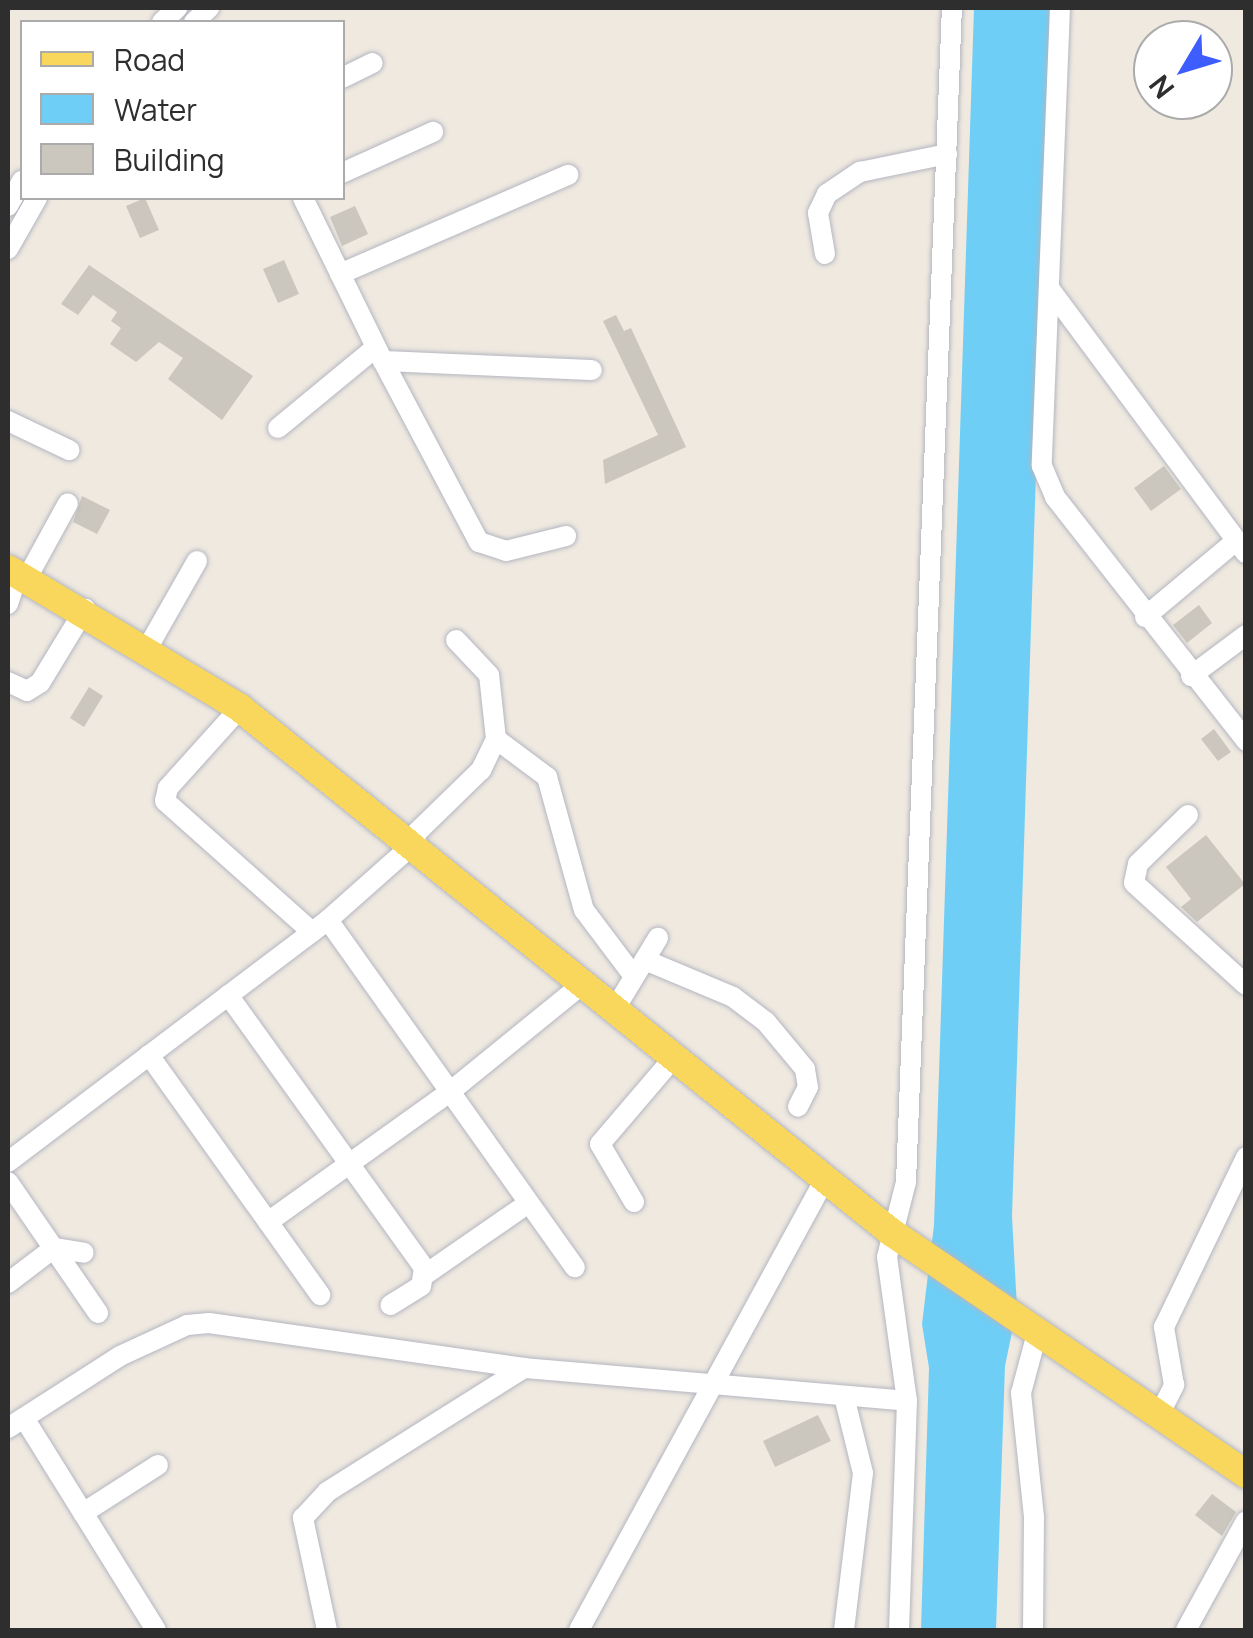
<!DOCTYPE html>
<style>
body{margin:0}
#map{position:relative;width:1253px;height:1638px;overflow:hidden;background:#efe9e0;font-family:Manrope,sans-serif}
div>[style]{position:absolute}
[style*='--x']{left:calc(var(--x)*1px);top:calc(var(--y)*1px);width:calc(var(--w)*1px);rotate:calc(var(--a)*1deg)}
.water>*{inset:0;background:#6fcef5}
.building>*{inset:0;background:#cbc7be}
.roads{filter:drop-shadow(0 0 2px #b4b6c1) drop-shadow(0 0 2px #b4b6c1)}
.minor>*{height:20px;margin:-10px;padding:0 10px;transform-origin:10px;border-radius:10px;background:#fff}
.major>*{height:28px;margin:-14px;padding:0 14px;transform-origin:14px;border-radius:14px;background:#f8d75c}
span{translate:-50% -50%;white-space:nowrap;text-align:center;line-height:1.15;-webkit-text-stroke:9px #fff;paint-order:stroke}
.frame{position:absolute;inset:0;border:10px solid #2e2e2e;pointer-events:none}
.legend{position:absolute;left:20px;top:20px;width:325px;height:180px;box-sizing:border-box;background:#fff;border:2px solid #ababab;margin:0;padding:12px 18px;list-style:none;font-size:30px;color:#2e2e2e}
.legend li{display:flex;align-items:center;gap:20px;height:50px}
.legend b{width:50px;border:2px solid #ababab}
.north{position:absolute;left:1133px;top:20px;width:100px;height:100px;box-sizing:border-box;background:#fff;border:2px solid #ababab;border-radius:50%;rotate:232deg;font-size:28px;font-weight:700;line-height:40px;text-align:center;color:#2e2e2e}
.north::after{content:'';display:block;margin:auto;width:35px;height:45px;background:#3d5dff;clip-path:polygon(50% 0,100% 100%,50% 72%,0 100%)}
</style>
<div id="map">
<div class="water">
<div style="clip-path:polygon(974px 8px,1051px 8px,1012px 1216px,1017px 1308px,1005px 1366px,996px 1630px,921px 1630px,929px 1368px,922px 1324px,934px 1225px)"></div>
</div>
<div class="building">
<div style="clip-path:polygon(145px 198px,159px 230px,140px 238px,126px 206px)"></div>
<div style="clip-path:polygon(355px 206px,368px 234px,342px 246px,330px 217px)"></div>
<div style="clip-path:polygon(284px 260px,299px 294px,278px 303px,263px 269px)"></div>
<div style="clip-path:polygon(89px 265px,253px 376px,222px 420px,168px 379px,183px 358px,159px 342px,136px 362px,110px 344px,121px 328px,111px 321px,117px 312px,93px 295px,78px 315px,61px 304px)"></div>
<div style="clip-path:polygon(616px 315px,624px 331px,631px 328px,686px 447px,605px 484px,603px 460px,658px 435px,603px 321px)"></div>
<div style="clip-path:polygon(1164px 466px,1181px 489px,1151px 511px,1134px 488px)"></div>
<div style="clip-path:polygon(82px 496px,110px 510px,97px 534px,73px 522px)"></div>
<div style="clip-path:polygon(1199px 605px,1212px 623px,1187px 643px,1173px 625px)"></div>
<div style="clip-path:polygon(89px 687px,103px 696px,84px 727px,70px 718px)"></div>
<div style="clip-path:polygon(1214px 729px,1231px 752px,1218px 761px,1201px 739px)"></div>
<div style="clip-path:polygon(1206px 835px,1245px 884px,1197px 922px,1181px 907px,1191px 899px,1166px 867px)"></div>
<div style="clip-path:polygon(818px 1415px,831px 1441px,775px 1467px,763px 1441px)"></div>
<div style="clip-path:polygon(1212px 1494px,1236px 1512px,1222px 1536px,1195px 1515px)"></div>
</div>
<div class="roads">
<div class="minor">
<div style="--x:1060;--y:8;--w:458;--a:92.3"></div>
<div style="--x:1042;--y:466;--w:34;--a:67"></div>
<div style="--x:1055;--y:497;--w:310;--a:51.9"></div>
<div style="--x:162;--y:22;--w:21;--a:-43"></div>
<div style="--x:194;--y:22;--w:21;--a:-43"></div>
<div style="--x:342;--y:78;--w:34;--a:-26"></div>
<div style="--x:342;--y:173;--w:100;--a:-24.3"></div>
<div style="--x:303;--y:198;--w:182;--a:63.9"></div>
<div style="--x:383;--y:361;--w:209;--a:2.5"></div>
<div style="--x:8;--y:206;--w:29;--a:-61"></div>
<div style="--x:8;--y:249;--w:59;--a:-60.4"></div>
<div style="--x:825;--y:254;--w:42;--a:-99.7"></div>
<div style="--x:818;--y:213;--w:21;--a:-65"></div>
<div style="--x:827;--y:194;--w:40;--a:-34"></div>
<div style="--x:860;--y:172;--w:89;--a:-11.7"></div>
<div style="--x:340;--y:274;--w:249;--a:-23.5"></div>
<div style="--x:1049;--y:288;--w:330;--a:53.4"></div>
<div style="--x:383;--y:361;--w:205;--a:62.1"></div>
<div style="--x:479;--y:542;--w:28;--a:18"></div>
<div style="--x:506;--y:551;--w:62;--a:-14"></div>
<div style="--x:8;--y:421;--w:68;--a:25.4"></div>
<div style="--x:278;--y:428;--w:126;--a:-39.5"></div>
<div style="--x:27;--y:578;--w:85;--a:-61.3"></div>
<div style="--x:8;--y:604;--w:32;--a:-72"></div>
<div style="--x:1145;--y:617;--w:119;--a:-39.9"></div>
<div style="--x:148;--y:647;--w:99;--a:-60.3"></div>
<div style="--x:1191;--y:676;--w:69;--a:-36.7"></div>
<div style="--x:8;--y:682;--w:21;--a:25"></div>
<div style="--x:27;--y:691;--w:15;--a:-32"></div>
<div style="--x:40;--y:683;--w:87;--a:-58.7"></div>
<div style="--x:240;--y:708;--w:108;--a:132"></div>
<div style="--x:168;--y:788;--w:13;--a:103"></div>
<div style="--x:165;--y:801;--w:197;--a:41.7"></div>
<div style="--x:496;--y:739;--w:64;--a:36.7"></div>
<div style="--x:547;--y:777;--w:138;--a:74.5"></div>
<div style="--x:584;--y:910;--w:81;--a:53"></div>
<div style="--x:1188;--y:815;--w:70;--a:135.6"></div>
<div style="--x:1138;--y:864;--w:19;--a:102"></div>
<div style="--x:1134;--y:883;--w:151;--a:42.3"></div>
<div style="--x:411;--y:838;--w:98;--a:-44.2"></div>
<div style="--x:481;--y:770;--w:34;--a:-64"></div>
<div style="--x:496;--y:739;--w:64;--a:-96.2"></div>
<div style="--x:489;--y:675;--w:48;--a:-133.3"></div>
<div style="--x:328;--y:920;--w:426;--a:54.6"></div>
<div style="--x:645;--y:960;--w:95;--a:22.8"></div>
<div style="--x:733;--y:997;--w:41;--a:37.1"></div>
<div style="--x:766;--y:1022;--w:61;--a:50.3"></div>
<div style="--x:805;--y:1069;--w:18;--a:81"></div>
<div style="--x:808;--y:1087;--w:22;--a:117"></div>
<div style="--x:228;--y:995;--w:336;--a:54.3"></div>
<div style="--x:424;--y:1268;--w:18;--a:99"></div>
<div style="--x:421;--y:1286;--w:36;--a:148"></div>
<div style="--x:616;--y:1007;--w:81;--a:-58.7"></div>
<div style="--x:149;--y:1055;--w:295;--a:54.5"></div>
<div style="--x:8;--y:1162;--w:401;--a:-37.1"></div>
<div style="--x:328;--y:920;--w:118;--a:-41.6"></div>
<div style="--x:8;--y:1182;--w:159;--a:55.5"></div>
<div style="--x:634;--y:1202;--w:67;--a:-120.4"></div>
<div style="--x:600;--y:1144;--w:117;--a:-49.5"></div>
<div style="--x:268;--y:1222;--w:225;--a:-35.6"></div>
<div style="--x:451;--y:1091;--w:173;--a:-39.1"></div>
<div style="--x:426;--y:1274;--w:114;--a:-34.7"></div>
<div style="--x:8;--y:1283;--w:58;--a:-37.3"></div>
<div style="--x:54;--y:1248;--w:30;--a:9"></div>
<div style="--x:1159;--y:1415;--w:34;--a:-63"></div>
<div style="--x:1174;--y:1385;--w:59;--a:-99.8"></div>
<div style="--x:1164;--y:1327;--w:189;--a:-64.2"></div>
<div style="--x:24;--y:1418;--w:250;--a:58.1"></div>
<div style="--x:8;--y:1428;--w:133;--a:-32.7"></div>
<div style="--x:120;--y:1356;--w:74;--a:-24.8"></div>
<div style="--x:187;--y:1325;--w:22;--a:-5"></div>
<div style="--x:209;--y:1323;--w:318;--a:8.1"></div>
<div style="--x:524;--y:1368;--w:384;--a:4.9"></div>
<div style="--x:83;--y:1513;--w:89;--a:-32.6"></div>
<div style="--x:327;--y:1630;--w:115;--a:-102.1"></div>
<div style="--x:303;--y:1518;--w:35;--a:-47"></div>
<div style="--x:327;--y:1492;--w:233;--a:-32.2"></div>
<div style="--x:579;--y:1630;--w:514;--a:-61.39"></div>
<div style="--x:844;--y:1630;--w:158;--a:-83.1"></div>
<div style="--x:863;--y:1473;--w:79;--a:-103.9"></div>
<div style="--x:899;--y:1630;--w:229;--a:-88"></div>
<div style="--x:907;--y:1401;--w:145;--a:-97.9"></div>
<div style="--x:887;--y:1257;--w:77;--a:-75.8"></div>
<div style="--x:906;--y:1182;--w:1175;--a:-87.76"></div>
<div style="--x:1033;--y:1630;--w:113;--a:-89.5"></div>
<div style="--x:1034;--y:1517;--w:125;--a:-96"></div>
<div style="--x:1021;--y:1393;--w:58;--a:-75"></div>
<div style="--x:1186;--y:1630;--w:124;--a:-61.2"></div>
</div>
<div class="major">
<div style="--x:8;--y:569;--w:270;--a:30.9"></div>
<div style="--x:240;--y:708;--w:836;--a:38.83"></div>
<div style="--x:891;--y:1232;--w:430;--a:34.3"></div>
</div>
</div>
<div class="frame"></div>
<ul class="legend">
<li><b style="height:12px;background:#f8d75c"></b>Road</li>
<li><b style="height:28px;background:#6fcef5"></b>Water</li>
<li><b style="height:28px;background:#cbc7be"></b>Building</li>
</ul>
<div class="north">N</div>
</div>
